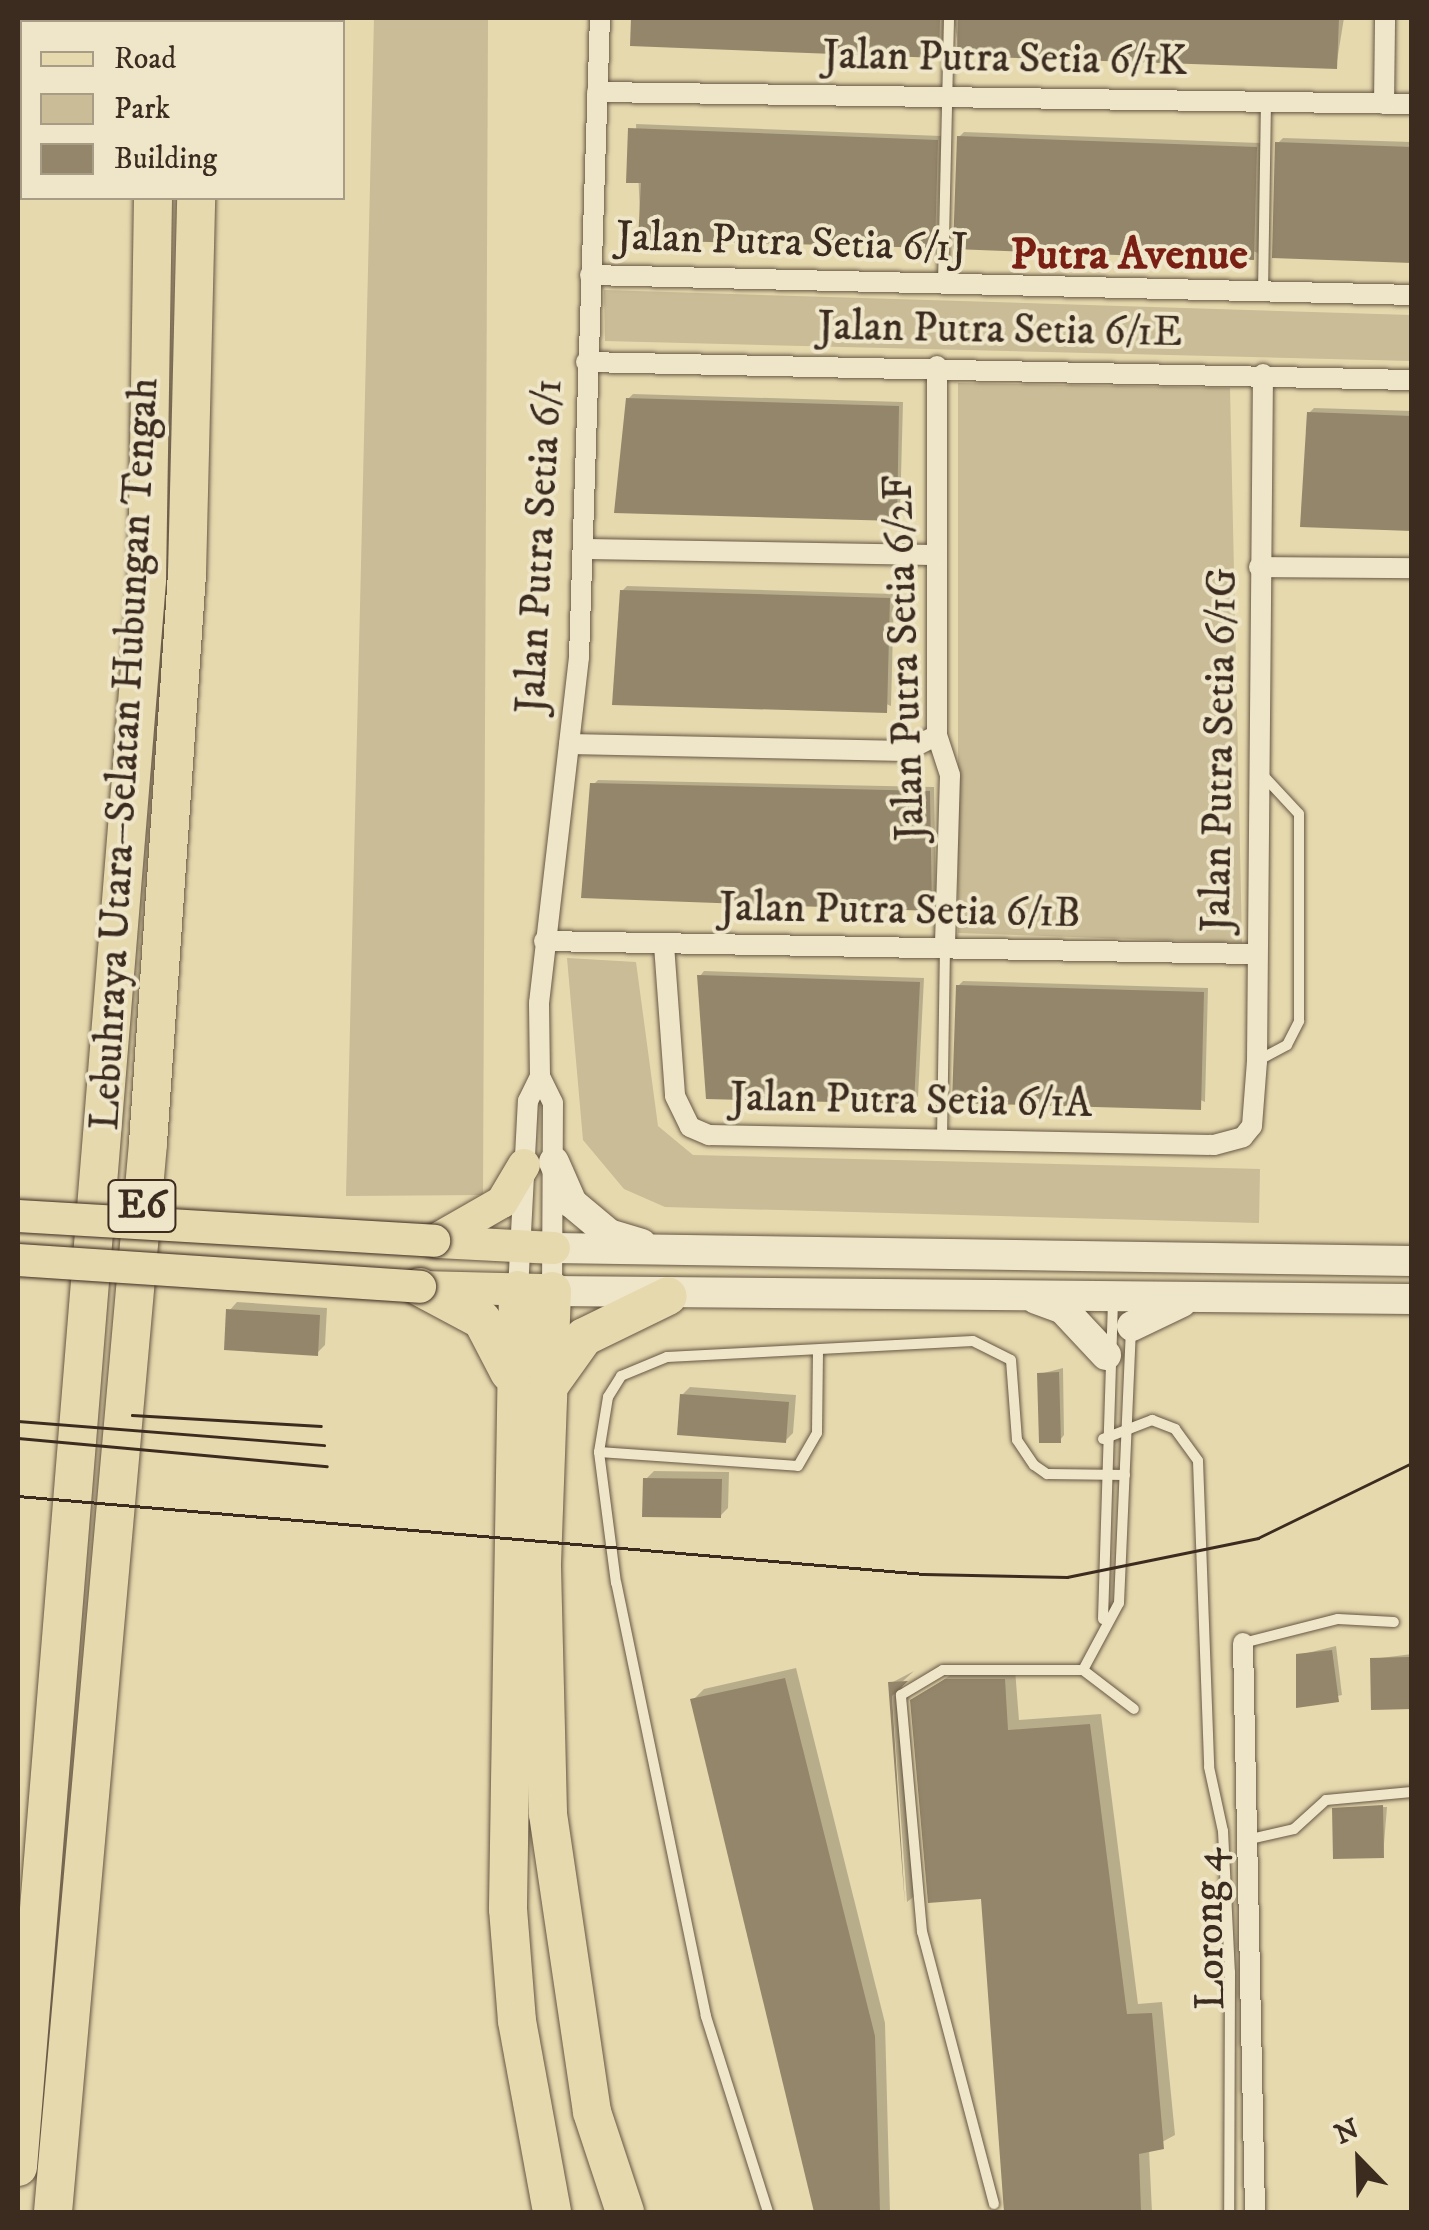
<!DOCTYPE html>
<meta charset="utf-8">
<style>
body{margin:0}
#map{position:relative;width:1429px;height:2230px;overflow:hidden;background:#e6d9ae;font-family:"IM FELL DW Pica",serif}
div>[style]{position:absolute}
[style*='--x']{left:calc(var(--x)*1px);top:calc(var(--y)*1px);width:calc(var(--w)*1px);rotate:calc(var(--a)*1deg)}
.green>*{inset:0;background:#c9bc96}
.shadow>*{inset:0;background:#0003}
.building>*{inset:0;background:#94866a}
.roads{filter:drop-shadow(0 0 2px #665744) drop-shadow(0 0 2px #665744)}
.service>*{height:10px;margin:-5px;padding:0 5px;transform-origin:5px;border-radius:5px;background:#efe6ca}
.minor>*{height:20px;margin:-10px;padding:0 10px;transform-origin:10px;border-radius:10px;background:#efe6ca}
.secondary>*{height:30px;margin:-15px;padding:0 15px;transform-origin:15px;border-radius:15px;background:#efe6ca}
.primary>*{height:32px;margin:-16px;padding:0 16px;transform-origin:16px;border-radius:16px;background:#e6d9ae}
.motorway>*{height:38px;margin:-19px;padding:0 19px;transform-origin:19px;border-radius:19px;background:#e6d9ae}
.tram>*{height:2.5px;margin:-1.25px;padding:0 1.25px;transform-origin:1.25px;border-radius:1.25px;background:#3c2c20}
.bridges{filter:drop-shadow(0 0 2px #3c2c20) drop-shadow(0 0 2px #3c2c20)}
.primary-bridge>*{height:32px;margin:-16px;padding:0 16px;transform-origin:16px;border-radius:16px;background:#e6d9ae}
span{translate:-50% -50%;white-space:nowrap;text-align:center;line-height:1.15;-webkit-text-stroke:8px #efe6ca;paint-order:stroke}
.shield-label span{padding:2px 8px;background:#efe6ca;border:2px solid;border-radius:8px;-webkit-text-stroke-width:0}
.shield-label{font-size:40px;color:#3c2c20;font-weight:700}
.street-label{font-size:42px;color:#3c2c20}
.neighbourhood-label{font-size:45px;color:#7a1f14;font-weight:700}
.frame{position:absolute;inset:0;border:20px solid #3c2c20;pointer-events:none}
.legend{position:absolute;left:20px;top:20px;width:325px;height:180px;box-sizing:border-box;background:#efe6ca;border:2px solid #a79c86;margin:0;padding:12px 18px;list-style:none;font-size:30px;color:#3c2c20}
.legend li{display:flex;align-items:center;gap:20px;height:50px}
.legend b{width:50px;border:2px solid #a79c86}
.north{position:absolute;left:1309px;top:2110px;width:100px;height:100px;-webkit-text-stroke:8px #efe6ca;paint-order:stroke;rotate:337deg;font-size:28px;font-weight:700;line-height:40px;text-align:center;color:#3c2c20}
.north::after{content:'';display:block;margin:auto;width:35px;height:45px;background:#3c2c20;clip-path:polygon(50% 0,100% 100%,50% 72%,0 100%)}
</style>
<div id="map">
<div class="green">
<div style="clip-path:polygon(374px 18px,488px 18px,483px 1195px,346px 1196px)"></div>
<div style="clip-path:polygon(604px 290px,1411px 315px,1411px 361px,605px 341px)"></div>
<div style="clip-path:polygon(958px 383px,1230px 388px,1242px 943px,958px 933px)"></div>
<div style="clip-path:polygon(567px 958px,636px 962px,658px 1126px,693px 1155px,1260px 1169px,1259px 1223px,665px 1207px,624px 1189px,583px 1140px)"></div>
</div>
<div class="shadow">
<div style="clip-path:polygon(632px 18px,944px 18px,943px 51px,632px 44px)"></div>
<div style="clip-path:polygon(954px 18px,1344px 18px,1336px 67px,959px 53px)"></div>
<div style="clip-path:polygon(636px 124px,941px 136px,937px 244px,641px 238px)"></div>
<div style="clip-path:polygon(964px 132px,1260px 143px,1258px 253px,959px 137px)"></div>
<div style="clip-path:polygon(1283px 138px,1412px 142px,1412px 259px,1278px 143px)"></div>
<div style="clip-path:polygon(633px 394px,903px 402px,900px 514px,628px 399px)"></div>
<div style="clip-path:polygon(1314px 408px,1412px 411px,1412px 527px,1309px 413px)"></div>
<div style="clip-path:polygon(627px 586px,894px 594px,891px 706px,622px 591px)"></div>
<div style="clip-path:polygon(598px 780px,934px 787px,936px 903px,593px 785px)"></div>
<div style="clip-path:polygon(704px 971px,924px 978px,918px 1097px,700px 976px)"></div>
<div style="clip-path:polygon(963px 981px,1208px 988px,1205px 1102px,958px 986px)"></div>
<div style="clip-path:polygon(237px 1302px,327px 1308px,325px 1345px,317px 1353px,229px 1311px)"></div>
<div style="clip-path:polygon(1063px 1368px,1064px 1435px,1060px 1440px,1040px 1374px)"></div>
<div style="clip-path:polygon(690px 1387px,796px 1395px,793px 1433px,785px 1441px,682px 1395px)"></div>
<div style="clip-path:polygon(654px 1471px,729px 1472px,728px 1508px,720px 1516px,646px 1479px)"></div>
<div style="clip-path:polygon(1336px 1646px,1342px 1695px,1298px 1705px,1299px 1655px)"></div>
<div style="clip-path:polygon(1412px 1654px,1412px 1706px,1373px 1659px)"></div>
<div style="clip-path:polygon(796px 1668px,885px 2023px,890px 2212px,817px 2212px,693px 1700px,704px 1689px)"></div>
<div style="clip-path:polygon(959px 1669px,1015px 1669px,1019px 1720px,1101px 1714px,1138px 2004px,1162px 2002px,1175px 2135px,1149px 2149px,1152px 2212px,1006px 2212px,984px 1896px,913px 1701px)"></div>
<div style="clip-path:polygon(914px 1671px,902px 1682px,921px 1891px,907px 1902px,891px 1683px)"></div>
<div style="clip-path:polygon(1387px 1807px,1383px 1856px,1335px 1809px,1336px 1808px)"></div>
</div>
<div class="building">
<div style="clip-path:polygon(631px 18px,940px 18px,939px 58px,630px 46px)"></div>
<div style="clip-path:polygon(958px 18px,1339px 18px,1337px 69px,957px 56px)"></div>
<div style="clip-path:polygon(628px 128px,938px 140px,935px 248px,638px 240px,641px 183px,626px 183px)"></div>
<div style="clip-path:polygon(957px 136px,1257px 147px,1254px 260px,953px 249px)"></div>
<div style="clip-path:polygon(1275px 142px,1412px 147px,1412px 263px,1272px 258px)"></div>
<div style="clip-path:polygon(626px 398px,899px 406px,897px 521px,614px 513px)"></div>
<div style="clip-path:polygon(1307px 412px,1412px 416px,1412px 531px,1300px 527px)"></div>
<div style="clip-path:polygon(620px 590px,890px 598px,887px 713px,612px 705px)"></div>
<div style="clip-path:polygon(590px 783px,930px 791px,932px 911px,581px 898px)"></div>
<div style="clip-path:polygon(697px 975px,920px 982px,914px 1104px,706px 1099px)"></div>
<div style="clip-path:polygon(956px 985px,1204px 992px,1201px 1110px,952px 1103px)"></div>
<div style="clip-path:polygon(226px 1309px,320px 1315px,318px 1356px,224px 1350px)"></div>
<div style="clip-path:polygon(1059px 1372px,1061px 1443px,1039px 1443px,1037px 1373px)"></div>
<div style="clip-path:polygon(680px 1394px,789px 1402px,786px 1443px,677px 1435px)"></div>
<div style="clip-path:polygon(643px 1478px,722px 1479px,721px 1518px,642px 1517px)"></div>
<div style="clip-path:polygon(1332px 1650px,1339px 1702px,1296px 1708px,1296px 1654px)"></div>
<div style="clip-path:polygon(1409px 1657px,1412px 1709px,1371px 1710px,1370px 1658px)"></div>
<div style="clip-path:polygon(785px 1678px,875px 2036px,880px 2212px,814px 2212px,690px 1699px)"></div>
<div style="clip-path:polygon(945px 1679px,1005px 1679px,1008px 1730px,1090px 1724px,1127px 2014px,1152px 2013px,1164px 2149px,1139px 2154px,1141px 2212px,1004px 2212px,981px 1899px,928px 1903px,910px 1700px)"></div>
<div style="clip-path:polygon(908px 1681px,892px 1696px,905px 1905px,888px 1682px)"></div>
<div style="clip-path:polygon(1383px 1805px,1384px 1858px,1333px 1859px,1332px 1808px)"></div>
</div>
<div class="roads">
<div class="service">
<div style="--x:943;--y:283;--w:265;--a:-88.7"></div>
<div style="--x:1263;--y:292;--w:191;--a:-89.1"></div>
<div style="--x:1257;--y:1061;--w:34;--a:-28"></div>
<div style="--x:1287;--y:1045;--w:27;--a:-63"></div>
<div style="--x:1299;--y:1021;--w:207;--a:-90"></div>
<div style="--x:1299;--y:814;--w:57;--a:-132.9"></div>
<div style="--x:942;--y:1138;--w:189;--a:-89.1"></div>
<div style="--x:1103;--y:1439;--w:53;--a:-21.2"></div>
<div style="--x:1152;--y:1420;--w:25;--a:21"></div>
<div style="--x:1175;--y:1429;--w:39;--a:54"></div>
<div style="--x:1198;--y:1461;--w:306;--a:87.9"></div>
<div style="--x:1209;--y:1767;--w:66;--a:77.7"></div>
<div style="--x:1223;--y:1831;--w:141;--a:87.2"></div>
<div style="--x:1230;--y:1972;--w:240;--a:90.2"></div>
<div style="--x:599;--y:1452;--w:199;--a:4"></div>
<div style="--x:798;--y:1466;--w:38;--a:-60"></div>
<div style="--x:817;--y:1433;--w:83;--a:-89.3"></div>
<div style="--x:1103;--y:1619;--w:316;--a:-88.2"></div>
<div style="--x:1243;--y:1643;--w:98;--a:-14.2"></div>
<div style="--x:1338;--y:1619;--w:56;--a:3.1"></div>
<div style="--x:1083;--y:1670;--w:76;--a:-61.8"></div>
<div style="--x:1119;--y:1603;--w:273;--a:-87.5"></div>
<div style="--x:1246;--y:1840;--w:49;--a:-12.9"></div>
<div style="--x:1294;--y:1829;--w:43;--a:-42.2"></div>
<div style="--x:1326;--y:1800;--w:86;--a:-5.3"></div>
<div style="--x:994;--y:2204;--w:281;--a:-104.8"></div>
<div style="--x:922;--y:1932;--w:238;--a:-95.1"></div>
<div style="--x:901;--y:1695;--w:49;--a:-30.8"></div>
<div style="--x:943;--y:1670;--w:140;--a:0"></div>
<div style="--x:1083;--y:1670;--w:64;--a:37.4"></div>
<div style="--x:768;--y:2212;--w:206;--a:-107.6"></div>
<div style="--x:706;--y:2016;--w:442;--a:-101.7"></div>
<div style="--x:616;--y:1583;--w:132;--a:-97.4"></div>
<div style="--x:599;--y:1452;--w:56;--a:-80.7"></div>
<div style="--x:608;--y:1397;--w:25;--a:-58"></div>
<div style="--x:621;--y:1376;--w:50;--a:-22.4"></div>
<div style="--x:667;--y:1357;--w:306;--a:-3"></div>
<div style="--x:973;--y:1341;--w:42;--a:26.6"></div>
<div style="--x:1011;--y:1360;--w:80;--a:85.7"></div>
<div style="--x:1017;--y:1440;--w:30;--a:56"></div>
<div style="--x:1034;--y:1465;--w:16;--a:35"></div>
<div style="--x:1047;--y:1474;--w:78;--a:0.7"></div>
</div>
<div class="minor">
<div style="--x:597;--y:92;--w:815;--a:0.84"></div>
<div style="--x:1384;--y:104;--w:86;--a:-89.3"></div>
<div style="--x:590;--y:275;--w:822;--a:1.39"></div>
<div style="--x:586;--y:362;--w:826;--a:1.25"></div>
<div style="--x:937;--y:366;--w:369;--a:90"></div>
<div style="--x:937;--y:735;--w:42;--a:72"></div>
<div style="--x:950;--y:775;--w:173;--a:91.7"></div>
<div style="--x:583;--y:549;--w:354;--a:1"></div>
<div style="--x:1259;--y:567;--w:153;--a:0.4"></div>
<div style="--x:569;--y:744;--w:337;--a:1.2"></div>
<div style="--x:906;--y:751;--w:35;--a:-27"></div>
<div style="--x:544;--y:941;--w:711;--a:1.05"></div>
<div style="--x:664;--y:945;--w:151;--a:85.8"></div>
<div style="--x:675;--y:1096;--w:34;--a:64"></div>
<div style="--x:690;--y:1127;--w:21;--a:23"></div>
<div style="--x:709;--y:1135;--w:505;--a:1.13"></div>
<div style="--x:1214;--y:1145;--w:30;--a:-15"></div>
<div style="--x:1243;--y:1137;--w:14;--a:-51"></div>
<div style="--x:1252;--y:1126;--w:65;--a:-85.6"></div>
<div style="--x:1257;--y:1061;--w:687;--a:-89.5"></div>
<div style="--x:518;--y:1290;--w:189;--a:-87"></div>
<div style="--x:528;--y:1101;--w:28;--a:-64"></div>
<div style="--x:552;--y:1291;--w:188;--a:-89.7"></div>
<div style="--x:553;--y:1103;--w:30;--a:-116"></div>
<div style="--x:540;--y:1076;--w:73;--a:-90.8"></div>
<div style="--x:539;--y:1003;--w:348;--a:-83.4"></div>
<div style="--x:579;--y:657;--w:639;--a:-88.12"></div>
<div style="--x:1243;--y:1643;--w:569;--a:88.79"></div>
</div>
<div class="secondary">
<div style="--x:554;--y:1162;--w:45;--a:66.3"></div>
<div style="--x:572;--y:1203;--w:48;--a:40"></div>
<div style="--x:609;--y:1234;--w:34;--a:17"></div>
<div style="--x:554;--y:1248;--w:858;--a:0.87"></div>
<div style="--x:552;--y:1291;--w:860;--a:0.53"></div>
<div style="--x:1036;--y:1299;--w:29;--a:20"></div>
<div style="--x:1063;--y:1309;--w:63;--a:46.9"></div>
<div style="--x:1132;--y:1326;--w:55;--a:-25.6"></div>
</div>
<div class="primary">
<div style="--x:434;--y:1241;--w:78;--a:-29.8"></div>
<div style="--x:502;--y:1202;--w:43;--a:-59.3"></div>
<div style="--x:438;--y:1242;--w:116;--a:3"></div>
<div style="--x:421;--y:1287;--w:121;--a:1.4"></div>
</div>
<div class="motorway">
<div style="--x:154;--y:18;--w:4;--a:90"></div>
<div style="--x:194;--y:18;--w:4;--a:90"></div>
<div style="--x:420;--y:1287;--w:70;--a:28"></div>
<div style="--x:482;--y:1320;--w:59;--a:62.6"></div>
<div style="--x:518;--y:1290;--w:619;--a:90.93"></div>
<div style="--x:508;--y:1909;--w:112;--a:85.4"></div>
<div style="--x:517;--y:2021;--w:194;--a:79.6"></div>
<div style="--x:552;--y:1291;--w:276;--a:92.1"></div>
<div style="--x:542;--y:1567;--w:247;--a:88.6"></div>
<div style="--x:548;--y:1814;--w:301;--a:81.6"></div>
<div style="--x:592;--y:2112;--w:105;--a:71.7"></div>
<div style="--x:549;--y:1386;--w:60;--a:-54.5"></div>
<div style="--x:584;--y:1337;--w:93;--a:-26"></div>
<div style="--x:18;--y:2167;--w:1592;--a:-85.35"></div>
<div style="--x:147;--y:580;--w:382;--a:-89.1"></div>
<div style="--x:53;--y:2212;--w:1073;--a:-84.92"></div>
<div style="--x:148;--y:1143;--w:570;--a:-86.08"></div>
<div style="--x:187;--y:574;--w:376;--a:-88.6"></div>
</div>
</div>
<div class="tram">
<div style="--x:132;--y:1415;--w:189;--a:3.3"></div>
<div style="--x:18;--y:1421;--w:307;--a:4.5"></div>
<div style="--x:18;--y:1438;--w:310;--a:5.2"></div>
<div style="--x:18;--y:1496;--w:909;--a:4.92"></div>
<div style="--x:924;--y:1574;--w:143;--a:1.2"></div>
<div style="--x:1067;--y:1577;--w:195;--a:-11.5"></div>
<div style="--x:1258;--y:1538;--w:171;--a:-26"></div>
</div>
<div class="bridges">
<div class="primary-bridge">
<div style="--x:18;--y:1216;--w:417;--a:3.4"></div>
<div style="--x:18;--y:1260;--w:403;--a:3.8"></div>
</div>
</div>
<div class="shield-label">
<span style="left:142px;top:1206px">E6</span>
</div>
<div class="street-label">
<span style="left:1005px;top:59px;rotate:1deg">Jalan Putra Setia 6/1K</span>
<span style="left:792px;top:243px;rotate:2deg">Jalan Putra Setia 6/1J</span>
<span style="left:1000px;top:330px;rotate:1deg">Jalan Putra Setia 6/1E</span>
<span style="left:540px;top:546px;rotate:-87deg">Jalan Putra Setia 6/1</span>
<span style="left:905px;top:658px;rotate:-92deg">Jalan Putra Setia 6/2F</span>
<span style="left:1220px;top:750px;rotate:-89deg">Jalan Putra Setia 6/1G</span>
<span style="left:125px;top:754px;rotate:-87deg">Lebuhraya Utara–Selatan Hubungan Tengah</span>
<span style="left:900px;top:911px;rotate:1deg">Jalan Putra Setia 6/1B</span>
<span style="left:911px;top:1101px;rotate:1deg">Jalan Putra Setia 6/1A</span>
<span style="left:1210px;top:1929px;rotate:-91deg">Lorong 4</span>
</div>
<div class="neighbourhood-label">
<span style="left:1129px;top:256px">Putra Avenue</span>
</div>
<div class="frame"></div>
<ul class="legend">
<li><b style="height:12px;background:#e6d9ae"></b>Road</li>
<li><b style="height:28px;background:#c9bc96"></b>Park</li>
<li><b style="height:28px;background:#94866a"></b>Building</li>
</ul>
<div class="north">N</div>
</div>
